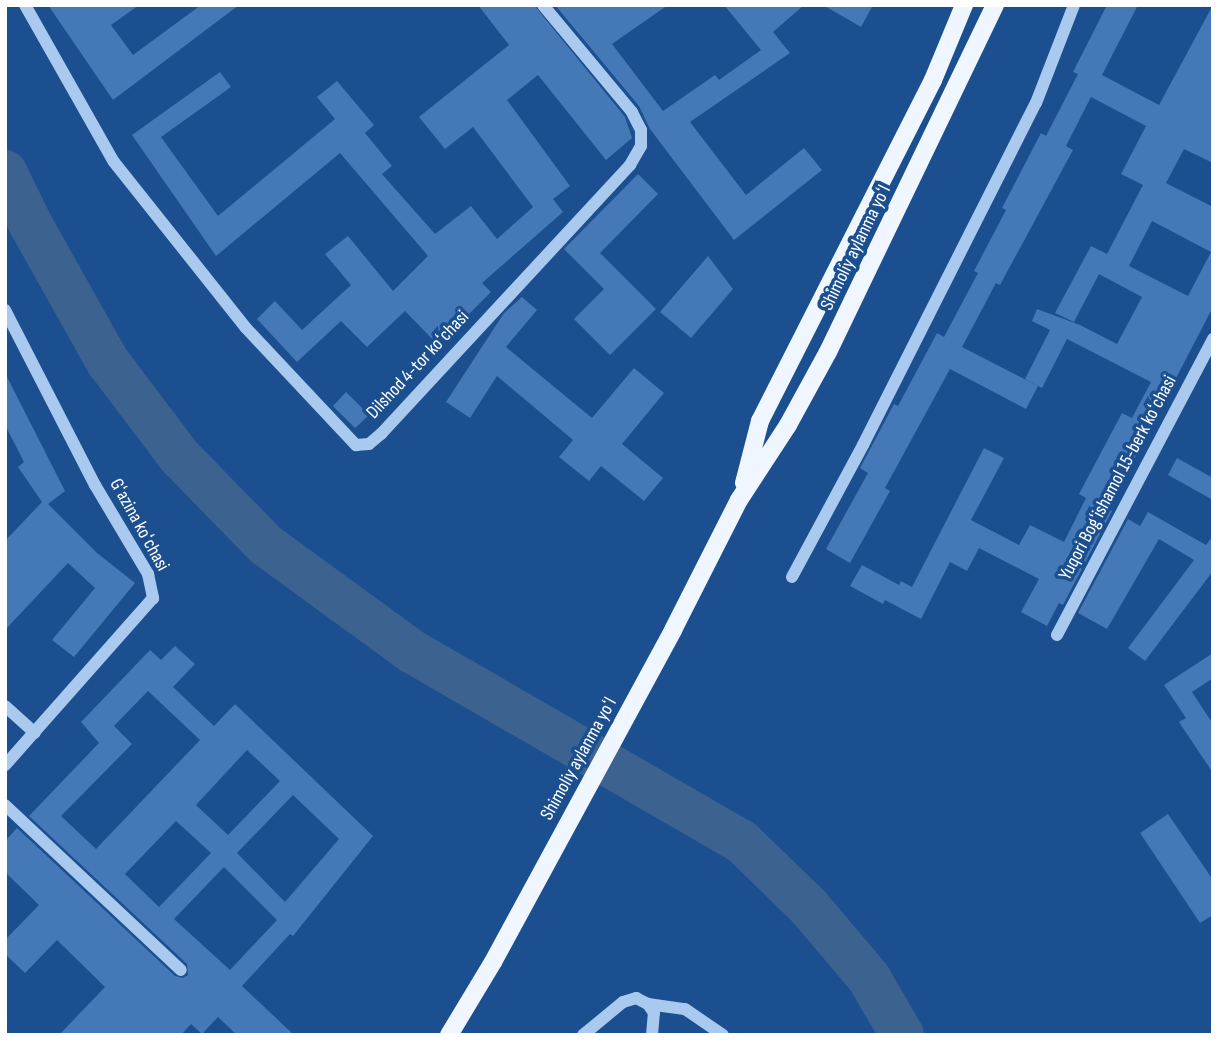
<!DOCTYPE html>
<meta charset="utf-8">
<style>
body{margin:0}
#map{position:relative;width:1218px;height:1040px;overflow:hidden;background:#1b4f8f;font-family:"Sofia Sans Condensed",sans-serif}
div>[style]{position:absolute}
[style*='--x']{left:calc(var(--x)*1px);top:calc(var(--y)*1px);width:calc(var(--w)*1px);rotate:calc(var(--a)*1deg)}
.river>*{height:44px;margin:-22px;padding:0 22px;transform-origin:22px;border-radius:22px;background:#3c6290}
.building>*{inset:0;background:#4478b7}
.minor>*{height:12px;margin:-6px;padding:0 6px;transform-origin:6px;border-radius:6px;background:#a9c9ee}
.major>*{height:18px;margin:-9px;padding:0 9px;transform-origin:9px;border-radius:9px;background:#f0f6ff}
span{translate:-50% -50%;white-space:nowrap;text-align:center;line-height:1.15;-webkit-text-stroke:7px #1b4f8f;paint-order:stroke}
.street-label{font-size:19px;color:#fff}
.frame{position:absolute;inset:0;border:7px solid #fff;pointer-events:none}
</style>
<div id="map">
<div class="river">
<div style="--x:5;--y:172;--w:59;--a:63.9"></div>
<div style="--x:31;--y:225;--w:157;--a:60.7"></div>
<div style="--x:108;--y:362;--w:118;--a:52.9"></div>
<div style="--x:179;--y:456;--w:124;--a:45.7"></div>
<div style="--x:266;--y:545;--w:182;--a:36.1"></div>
<div style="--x:413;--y:652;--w:379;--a:30"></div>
<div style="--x:741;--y:841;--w:95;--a:44.1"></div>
<div style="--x:809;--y:907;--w:93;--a:49.8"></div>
<div style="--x:869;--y:978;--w:66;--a:59.9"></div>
</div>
<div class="building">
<div style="clip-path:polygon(48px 5px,139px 5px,111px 25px,133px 55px,201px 5px,239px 5px,113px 100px)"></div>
<div style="clip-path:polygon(478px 5px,534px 5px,625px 117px,632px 138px,606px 160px,538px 75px,507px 100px,570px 186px,553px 199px,563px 212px,482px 283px,491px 292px,438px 345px,405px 311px,367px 347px,341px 321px,297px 362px,257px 319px,275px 301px,302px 330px,351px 285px,325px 254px,348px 236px,393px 291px,428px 256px,340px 153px,216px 256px,132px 135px,220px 72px,231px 87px,161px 137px,218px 216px,335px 119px,317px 97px,337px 81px,374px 125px,365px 133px,392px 166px,382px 174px,435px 234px,471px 206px,497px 239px,533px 207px,473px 127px,445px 149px,419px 117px,509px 45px)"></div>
<div style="clip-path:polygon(555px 5px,668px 5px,612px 44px,663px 111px,715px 75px,719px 80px,761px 50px,724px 5px,804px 5px,773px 32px,790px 53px,690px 122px,746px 195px,804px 148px,822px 170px,734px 240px,650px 129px,639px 106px)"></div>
<div style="clip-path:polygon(823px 5px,873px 5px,861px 27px)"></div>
<div style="clip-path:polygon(evenodd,1107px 5px,1138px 5px,1102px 75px,1159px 105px,1213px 5px,1213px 163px,1184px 149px,1166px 183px,1213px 207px,1213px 307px,1108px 509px,1112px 511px,1063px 605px,1059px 603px,1047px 626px,1021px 612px,1039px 579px,979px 548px,967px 571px,950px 562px,921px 619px,885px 600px,883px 604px,850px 586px,862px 565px,899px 585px,901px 581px,912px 587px,984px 448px,1004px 458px,971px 520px,1019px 545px,1030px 525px,1064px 542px,1086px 498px,1079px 494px,1122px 413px,1132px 418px,1151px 382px,1067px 339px,1042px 388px,1025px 379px,1050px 330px,1032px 321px,1037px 309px,1080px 325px,1117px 344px,1142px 297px,1099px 274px,1074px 322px,1055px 313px,1091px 246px,1107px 254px,1143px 185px,1121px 174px,1146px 126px,1091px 97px,1066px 146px,1073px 150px,1000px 285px,996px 283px,962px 347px,1038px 386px,1026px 409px,950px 369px,885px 488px,890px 491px,850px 563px,826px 549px,868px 473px,860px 468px,894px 404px,898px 406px,937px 333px,944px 337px,978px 273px,974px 271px,1006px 210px,1002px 208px,1041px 133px,1046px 136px,1078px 74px,1073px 72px,1107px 5px,1152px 221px,1211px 252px,1188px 296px,1129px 266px,1152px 221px)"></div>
<div style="clip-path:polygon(638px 174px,658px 194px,600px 253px,656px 309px,610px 355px,574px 319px,604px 289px,564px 249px)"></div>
<div style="clip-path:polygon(708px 256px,733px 289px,691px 338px,660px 312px)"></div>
<div style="clip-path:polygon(522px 297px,537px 310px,506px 347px,592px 418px,634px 368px,664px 393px,622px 444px,663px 478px,644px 501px,601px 466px,589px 481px,559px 457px,573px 440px,497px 376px,470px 418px,446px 402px,504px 313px)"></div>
<div style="clip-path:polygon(5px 373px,65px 491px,48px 504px,97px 553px,135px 583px,74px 657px,52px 640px,95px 588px,68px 563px,5px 630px,5px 541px,42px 502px,18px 467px,24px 462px,5px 425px)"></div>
<div style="clip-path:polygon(346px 392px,369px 415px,355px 428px,333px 406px)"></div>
<div style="clip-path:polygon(1177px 458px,1213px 478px,1213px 500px,1168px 475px)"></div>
<div style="clip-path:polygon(1148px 512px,1206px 545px,1213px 536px,1213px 571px,1145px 661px,1128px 648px,1194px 560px,1159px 539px,1107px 629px,1078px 613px,1128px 519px,1140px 526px)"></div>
<div style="clip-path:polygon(evenodd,175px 646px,195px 664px,173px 687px,214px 726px,235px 704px,373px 836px,293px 936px,290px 934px,242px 986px,294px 1035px,237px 1035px,218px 1017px,202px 1034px,191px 1024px,181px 1035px,59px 1035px,105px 987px,57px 940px,25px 973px,5px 954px,5px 940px,39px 905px,5px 872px,5px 841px,17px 828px,175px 976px,183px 978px,188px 975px,187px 964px,29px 816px,99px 743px,81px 722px,150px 650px,161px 660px,175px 646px,148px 691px,200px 740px,96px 849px,61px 816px,132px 744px,114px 726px,148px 691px,175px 646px,247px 750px,280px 781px,228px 835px,196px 805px,247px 750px,175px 646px,293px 795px,339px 839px,285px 902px,237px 853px,293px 795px,175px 646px,176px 821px,211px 853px,159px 907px,125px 874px,176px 821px,175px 646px,224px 867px,277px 920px,230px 970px,174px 919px,224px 867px)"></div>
<div style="clip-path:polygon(1213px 653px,1213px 678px,1192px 692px,1213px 724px,1213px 773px,1179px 722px,1186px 718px,1164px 685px)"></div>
<div style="clip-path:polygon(1168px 814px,1213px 880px,1213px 915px,1200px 923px,1140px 833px)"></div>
</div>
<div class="minor">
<div style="--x:25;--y:5;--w:180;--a:60.5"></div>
<div style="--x:114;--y:162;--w:212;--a:51.5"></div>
<div style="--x:246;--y:328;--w:161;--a:46.8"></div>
<div style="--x:356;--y:445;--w:13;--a:-4"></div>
<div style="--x:369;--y:444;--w:16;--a:-40"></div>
<div style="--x:381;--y:434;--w:367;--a:-47.2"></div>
<div style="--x:630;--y:165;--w:22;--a:-60"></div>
<div style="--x:641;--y:146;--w:16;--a:-90"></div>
<div style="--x:641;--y:130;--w:20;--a:-117"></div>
<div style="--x:632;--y:112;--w:139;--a:-129.8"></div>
<div style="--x:5;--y:310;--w:197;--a:62.8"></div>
<div style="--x:95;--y:485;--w:104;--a:59.2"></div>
<div style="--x:148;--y:574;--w:25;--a:78"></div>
<div style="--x:153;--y:598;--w:223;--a:131.5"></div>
<div style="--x:792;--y:577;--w:150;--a:-61.7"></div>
<div style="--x:863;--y:445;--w:383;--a:-63.2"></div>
<div style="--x:1036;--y:103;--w:105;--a:-68.8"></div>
<div style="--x:1057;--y:635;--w:335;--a:-62.2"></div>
<div style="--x:5;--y:706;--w:40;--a:42"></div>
<div style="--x:5;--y:805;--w:241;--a:43.2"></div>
<div style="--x:583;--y:1035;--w:52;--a:-39.5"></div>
<div style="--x:623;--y:1002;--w:14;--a:-17"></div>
<div style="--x:636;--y:998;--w:13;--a:27"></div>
<div style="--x:652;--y:1035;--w:22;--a:-85"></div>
<div style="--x:654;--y:1013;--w:11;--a:-124"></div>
<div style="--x:648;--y:1004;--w:37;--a:8"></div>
<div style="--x:685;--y:1009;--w:46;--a:34.4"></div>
</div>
<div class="major">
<div style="--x:744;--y:483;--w:64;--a:-75.5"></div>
<div style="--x:760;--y:421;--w:382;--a:-63.1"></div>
<div style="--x:933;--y:80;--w:81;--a:-67.5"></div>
<div style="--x:449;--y:1035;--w:85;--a:-58.9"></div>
<div style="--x:493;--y:962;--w:378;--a:-61.5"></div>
<div style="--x:673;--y:630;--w:146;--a:-63.1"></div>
<div style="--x:739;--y:500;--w:90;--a:-56.8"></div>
<div style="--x:788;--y:425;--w:83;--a:-61.3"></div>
<div style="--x:828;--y:352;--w:385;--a:-64.3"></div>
</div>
<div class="street-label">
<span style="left:856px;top:248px;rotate:-64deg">Shimoliy aylanma yoʻl</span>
<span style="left:418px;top:365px;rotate:-47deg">Dilshod 4-tor koʻchasi</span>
<span style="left:1118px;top:478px;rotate:-62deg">Yuqori Bogʻishamol 15-berk koʻchasi</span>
<span style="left:139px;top:525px;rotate:61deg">Gʻazina koʻchasi</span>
<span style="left:579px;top:759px;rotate:-61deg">Shimoliy aylanma yoʻl</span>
</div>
<div class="frame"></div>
</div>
